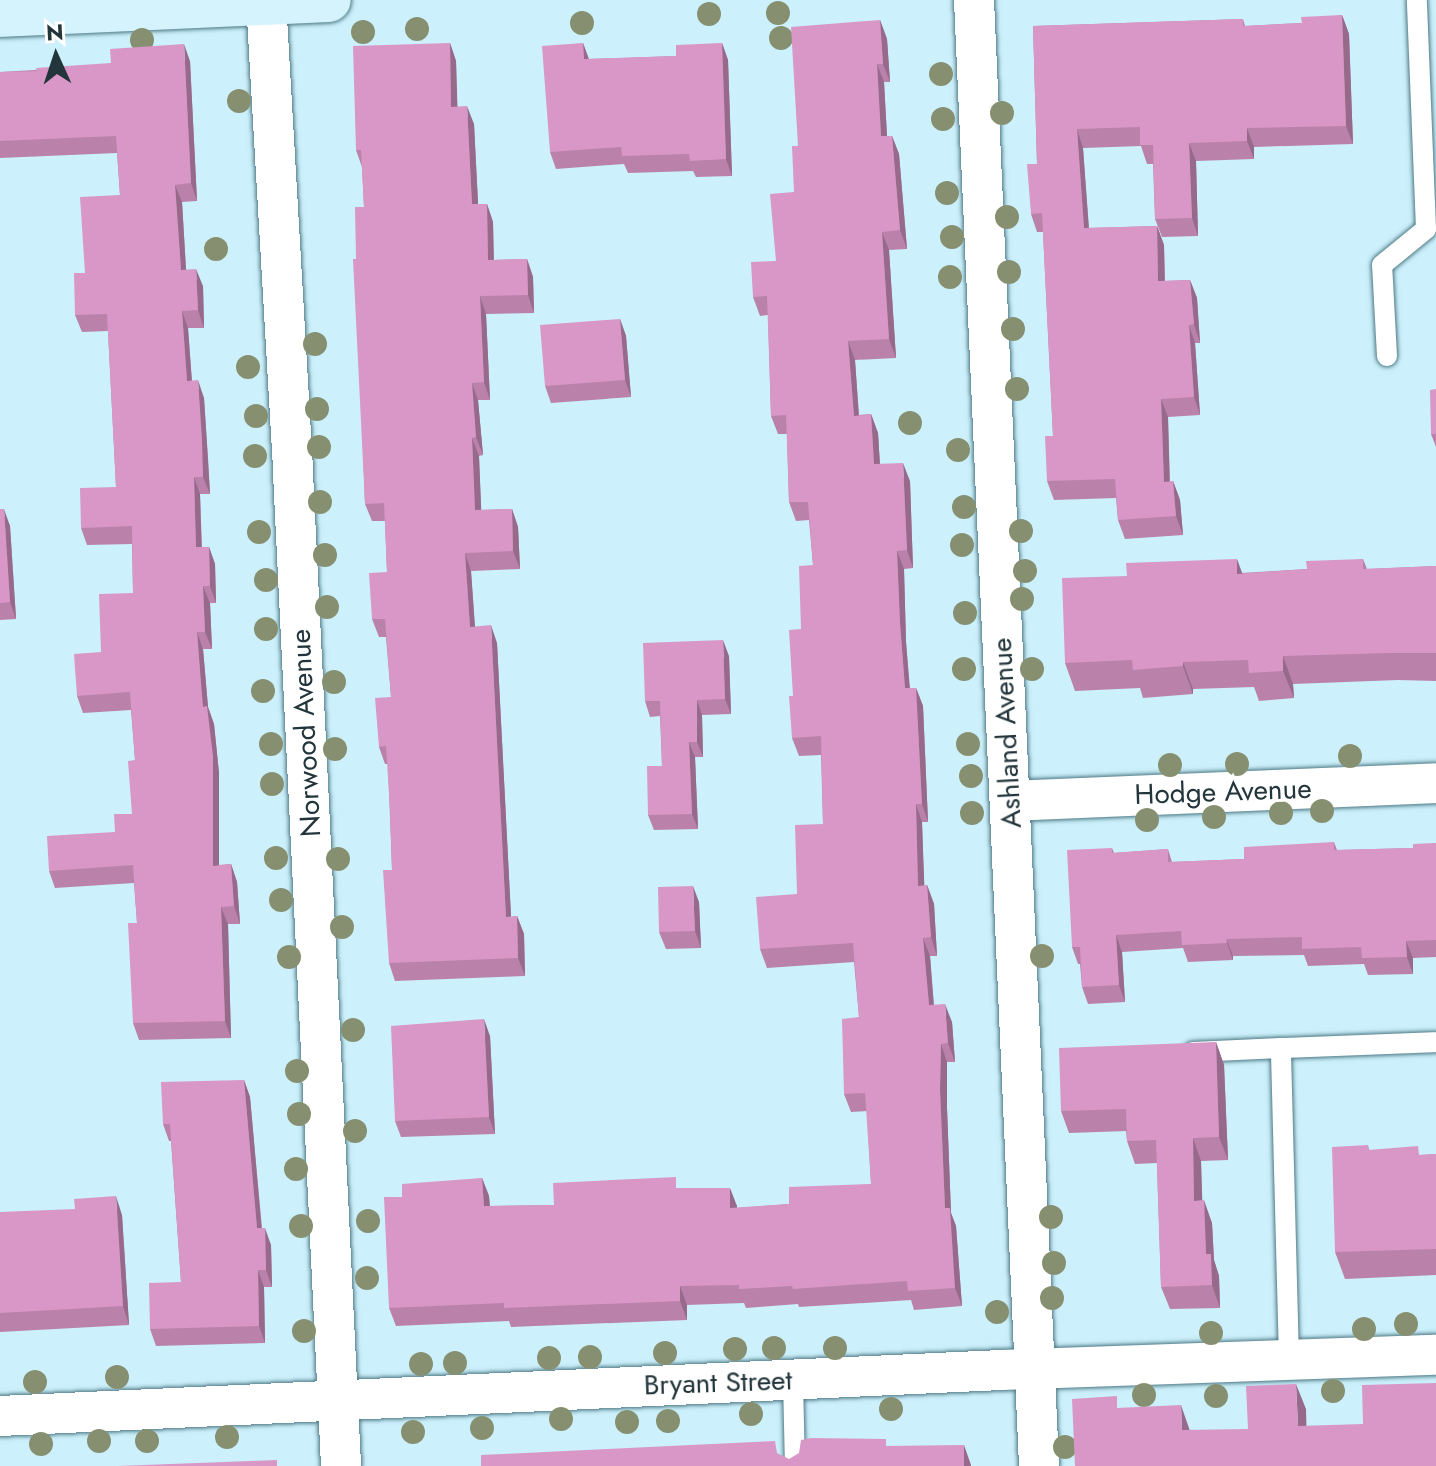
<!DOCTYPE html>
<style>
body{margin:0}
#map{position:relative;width:1436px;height:1466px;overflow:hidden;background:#ccf1fc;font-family:Jost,sans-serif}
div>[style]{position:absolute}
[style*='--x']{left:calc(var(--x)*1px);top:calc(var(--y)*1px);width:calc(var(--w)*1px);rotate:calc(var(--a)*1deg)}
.roads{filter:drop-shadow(0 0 2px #4e7985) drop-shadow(0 0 2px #4e7985)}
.lane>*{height:20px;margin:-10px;padding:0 10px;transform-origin:10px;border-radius:10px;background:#fff}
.street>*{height:40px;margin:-20px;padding:0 20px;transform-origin:20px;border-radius:20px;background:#fff}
.secondary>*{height:44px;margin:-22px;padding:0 22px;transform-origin:22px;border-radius:22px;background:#d4f3fc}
.trees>*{width:24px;height:24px;margin:-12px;border-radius:50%;background:#869071}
.wall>*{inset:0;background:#ba82aa}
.shaded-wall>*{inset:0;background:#976a8b}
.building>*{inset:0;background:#d897c6}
span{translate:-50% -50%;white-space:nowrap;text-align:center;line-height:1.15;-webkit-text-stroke:6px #fff;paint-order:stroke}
.street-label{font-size:28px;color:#22353a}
.north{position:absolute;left:16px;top:16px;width:80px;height:80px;-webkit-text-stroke:6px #fff;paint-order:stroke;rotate:357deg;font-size:22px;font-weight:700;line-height:32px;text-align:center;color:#22353a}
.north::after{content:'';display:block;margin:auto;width:28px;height:36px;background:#22353a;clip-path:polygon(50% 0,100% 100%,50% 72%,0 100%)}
</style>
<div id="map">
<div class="roads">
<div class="lane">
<div style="--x:1387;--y:356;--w:91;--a:-93.1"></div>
<div style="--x:1382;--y:265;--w:57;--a:-39.3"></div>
<div style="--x:1426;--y:229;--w:229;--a:-92.3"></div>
<div style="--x:1193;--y:1052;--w:88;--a:-2.6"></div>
<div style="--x:1289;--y:1359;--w:311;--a:-91.5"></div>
<div style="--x:1281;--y:1048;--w:155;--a:-2.2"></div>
<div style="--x:793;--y:1380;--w:86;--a:88.7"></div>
</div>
<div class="street">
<div style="--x:266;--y:0;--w:474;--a:86.7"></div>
<div style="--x:293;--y:473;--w:994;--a:87.23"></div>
<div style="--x:974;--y:0;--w:1467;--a:87.46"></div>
<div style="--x:1011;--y:801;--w:425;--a:-2.4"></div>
<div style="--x:0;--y:1416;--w:1001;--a:-2.63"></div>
<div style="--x:1000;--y:1370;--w:436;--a:-2"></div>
</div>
<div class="secondary">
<div style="--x:0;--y:15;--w:329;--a:-2.6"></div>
</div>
</div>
<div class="trees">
<div style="left:778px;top:13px"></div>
<div style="left:709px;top:14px"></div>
<div style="left:582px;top:23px"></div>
<div style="left:417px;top:29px"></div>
<div style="left:363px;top:32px"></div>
<div style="left:781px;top:38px"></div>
<div style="left:142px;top:40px"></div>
<div style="left:941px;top:74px"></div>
<div style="left:239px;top:101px"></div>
<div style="left:1002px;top:113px"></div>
<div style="left:943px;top:119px"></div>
<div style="left:947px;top:193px"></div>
<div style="left:1007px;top:217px"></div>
<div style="left:952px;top:237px"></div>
<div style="left:216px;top:249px"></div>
<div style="left:1009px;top:272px"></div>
<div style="left:950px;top:277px"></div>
<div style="left:1013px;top:329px"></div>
<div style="left:315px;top:344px"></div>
<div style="left:248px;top:367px"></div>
<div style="left:1017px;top:389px"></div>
<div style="left:317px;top:409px"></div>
<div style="left:256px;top:416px"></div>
<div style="left:910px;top:423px"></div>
<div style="left:319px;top:447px"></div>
<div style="left:958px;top:450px"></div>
<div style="left:255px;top:456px"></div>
<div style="left:320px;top:502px"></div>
<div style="left:964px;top:507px"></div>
<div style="left:1021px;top:531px"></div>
<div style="left:259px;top:532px"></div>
<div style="left:962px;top:545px"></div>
<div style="left:325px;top:555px"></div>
<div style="left:1025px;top:571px"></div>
<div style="left:266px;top:580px"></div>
<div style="left:1022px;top:599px"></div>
<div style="left:327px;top:607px"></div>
<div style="left:965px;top:613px"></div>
<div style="left:266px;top:629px"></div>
<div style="left:964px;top:669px"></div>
<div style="left:1032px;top:669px"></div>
<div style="left:334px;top:682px"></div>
<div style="left:263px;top:691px"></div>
<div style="left:271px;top:744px"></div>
<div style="left:968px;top:744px"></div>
<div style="left:335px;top:749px"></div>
<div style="left:1350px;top:756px"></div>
<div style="left:1237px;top:764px"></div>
<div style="left:1170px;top:765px"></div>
<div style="left:971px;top:776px"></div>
<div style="left:272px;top:784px"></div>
<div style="left:1322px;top:811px"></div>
<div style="left:972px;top:813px"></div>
<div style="left:1281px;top:813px"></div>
<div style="left:1214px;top:817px"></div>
<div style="left:1147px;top:820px"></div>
<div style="left:276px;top:858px"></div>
<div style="left:338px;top:859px"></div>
<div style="left:281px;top:900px"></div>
<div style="left:342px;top:927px"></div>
<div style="left:1042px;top:956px"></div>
<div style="left:289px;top:957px"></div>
<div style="left:353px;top:1030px"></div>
<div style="left:297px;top:1071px"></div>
<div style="left:299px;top:1114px"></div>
<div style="left:355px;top:1131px"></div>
<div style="left:296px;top:1169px"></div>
<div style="left:1051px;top:1217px"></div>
<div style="left:368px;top:1221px"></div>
<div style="left:301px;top:1226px"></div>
<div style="left:1054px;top:1263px"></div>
<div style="left:367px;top:1278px"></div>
<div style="left:1052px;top:1298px"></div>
<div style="left:997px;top:1312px"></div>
<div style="left:1406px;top:1324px"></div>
<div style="left:1364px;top:1329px"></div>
<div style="left:304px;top:1331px"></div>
<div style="left:1211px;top:1333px"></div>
<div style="left:774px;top:1348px"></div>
<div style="left:835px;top:1348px"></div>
<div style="left:735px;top:1349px"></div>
<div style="left:665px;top:1353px"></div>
<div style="left:590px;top:1357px"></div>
<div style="left:549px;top:1358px"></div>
<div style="left:455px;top:1363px"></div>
<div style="left:421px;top:1364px"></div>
<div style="left:117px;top:1377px"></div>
<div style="left:35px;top:1382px"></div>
<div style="left:1333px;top:1391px"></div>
<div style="left:1144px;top:1395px"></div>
<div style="left:1216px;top:1396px"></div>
<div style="left:891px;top:1409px"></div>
<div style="left:751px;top:1414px"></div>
<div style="left:561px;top:1419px"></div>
<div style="left:668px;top:1421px"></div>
<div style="left:627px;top:1422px"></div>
<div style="left:482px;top:1428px"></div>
<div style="left:413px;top:1432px"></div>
<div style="left:227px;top:1437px"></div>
<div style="left:99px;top:1441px"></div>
<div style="left:147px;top:1441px"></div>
<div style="left:41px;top:1444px"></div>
<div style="left:1065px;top:1447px"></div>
</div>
<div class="wall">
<div style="clip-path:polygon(1342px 15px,1349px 34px,1353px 144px,1254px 147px,1254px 159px,1196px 161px,1198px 236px,1162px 237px,1155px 219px,1153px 164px,1147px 164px,1141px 146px,1083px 148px,1089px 228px,1157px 226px,1164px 245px,1165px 281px,1190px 280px,1197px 298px,1200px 343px,1195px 343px,1200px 415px,1168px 417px,1170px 482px,1173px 481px,1180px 500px,1183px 535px,1125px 539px,1118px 520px,1116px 498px,1054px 500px,1047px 481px,1053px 436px,1043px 232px,1037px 232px,1031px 214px,1037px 164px,1033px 26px,1243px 19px,1245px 26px,1302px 23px)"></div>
<div style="clip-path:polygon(880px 20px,887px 39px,890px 82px,884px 82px,887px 136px,892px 136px,899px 154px,907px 249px,889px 250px,896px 358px,855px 360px,859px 415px,871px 414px,878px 433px,880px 464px,910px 481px,913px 568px,904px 569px,906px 642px,910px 688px,916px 688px,923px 706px,928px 822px,922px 822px,924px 886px,927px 885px,934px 904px,937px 956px,930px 956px,934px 1005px,952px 1022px,955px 1062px,947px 1062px,947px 1108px,951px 1213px,956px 1226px,962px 1306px,914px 1310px,911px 1300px,799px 1307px,798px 1304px,746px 1308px,744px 1303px,687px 1305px,687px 1320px,511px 1327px,509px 1321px,396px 1326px,389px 1308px,402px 1197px,482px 1178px,489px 1196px,490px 1206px,554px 1205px,680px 1188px,737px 1206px,737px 1208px,789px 1204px,871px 1184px,867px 1111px,851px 1112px,844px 1094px,859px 1017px,854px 962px,767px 968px,760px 949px,797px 894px,823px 824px,821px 755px,799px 756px,792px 738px,793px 696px,801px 629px,813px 565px,809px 520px,796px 521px,789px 502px,787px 434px,778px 434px,771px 416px,768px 315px,760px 316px,753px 297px,776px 261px,794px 192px,798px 146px)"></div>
<div style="clip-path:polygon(450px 43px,456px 61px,457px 106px,474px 124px,478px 204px,487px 204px,493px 222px,494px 260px,527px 259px,533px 277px,534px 313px,486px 314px,490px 400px,478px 400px,483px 455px,479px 456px,481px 510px,512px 509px,518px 527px,520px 569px,471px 571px,475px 626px,497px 643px,511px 917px,517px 916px,524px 934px,525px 976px,395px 981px,389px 963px,392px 870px,388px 764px,385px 764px,379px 747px,391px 697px,386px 637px,379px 637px,372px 619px,387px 572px,385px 521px,372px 521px,365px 504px,356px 259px,364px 207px,362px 167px,356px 150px)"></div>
<div style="clip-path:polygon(583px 43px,589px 59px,676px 56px,722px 43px,728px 60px,732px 176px,696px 177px,693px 171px,628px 173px,624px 164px,556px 169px,550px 152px)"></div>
<div style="clip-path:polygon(190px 61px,197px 201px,182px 202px,186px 269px,203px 286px,204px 328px,188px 328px,192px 381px,204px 398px,208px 457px,210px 494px,200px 494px,202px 547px,209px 547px,215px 564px,216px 603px,210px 603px,212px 649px,203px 649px,208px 707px,214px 724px,219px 773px,219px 865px,231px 864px,237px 882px,240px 924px,228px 924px,231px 1038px,139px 1040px,133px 1023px,137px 923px,134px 883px,55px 888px,49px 871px,115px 832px,132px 814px,135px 760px,131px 710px,83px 713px,77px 696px,133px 593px,132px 544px,87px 545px,81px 528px,116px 487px,108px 331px,82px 332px,75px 315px,85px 273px,120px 195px,117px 153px,0 158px,0 72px)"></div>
<div style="clip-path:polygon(620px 319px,626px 336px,631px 397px,551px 403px,545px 386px)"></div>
<div style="clip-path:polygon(1436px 389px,1436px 447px,1431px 434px)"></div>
<div style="clip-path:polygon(0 509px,10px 526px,16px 619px,0 620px)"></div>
<div style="clip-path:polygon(1363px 559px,1367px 569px,1436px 566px,1436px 681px,1398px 680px,1293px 684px,1294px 698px,1259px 701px,1254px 687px,1193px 689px,1193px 694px,1143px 698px,1140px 688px,1075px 691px,1065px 663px,1127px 576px,1242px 573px,1307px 569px)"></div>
<div style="clip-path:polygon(729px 656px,731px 714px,702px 715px,703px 757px,695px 757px,698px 829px,654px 830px,648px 815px,662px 766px,660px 716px,650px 717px,645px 701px)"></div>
<div style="clip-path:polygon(1334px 842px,1337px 850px,1413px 848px,1436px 843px,1436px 957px,1413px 958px,1413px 974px,1368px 975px,1364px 964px,1308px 966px,1304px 955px,1233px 956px,1233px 960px,1188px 962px,1183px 948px,1122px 952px,1125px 1002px,1088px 1004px,1082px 987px,1080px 964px,1078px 964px,1072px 947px,1112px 848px,1114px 853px,1168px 849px,1172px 862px,1244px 859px)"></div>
<div style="clip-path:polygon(699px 902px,701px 948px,666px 949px,659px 932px)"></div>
<div style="clip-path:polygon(490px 1036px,495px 1134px,401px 1137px,395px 1121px)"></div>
<div style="clip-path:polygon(1216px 1042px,1224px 1065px,1228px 1160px,1201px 1161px,1202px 1201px,1212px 1223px,1214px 1260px,1219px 1276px,1220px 1308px,1170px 1309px,1161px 1287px,1157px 1163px,1135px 1164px,1127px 1141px,1126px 1131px,1069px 1133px,1061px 1111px)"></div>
<div style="clip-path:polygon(244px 1080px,250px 1097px,262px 1228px,271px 1245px,272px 1287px,264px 1287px,265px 1343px,156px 1346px,150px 1329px,181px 1282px,171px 1141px,169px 1141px,163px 1124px)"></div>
<div style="clip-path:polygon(1368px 1145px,1369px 1150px,1421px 1155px,1436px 1154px,1436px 1275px,1345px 1279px,1335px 1252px)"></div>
<div style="clip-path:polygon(0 1212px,122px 1215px,129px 1325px,0 1332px)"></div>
</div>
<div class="shaded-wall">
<div style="clip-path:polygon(1342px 15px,1349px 34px,1353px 144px,1346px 126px)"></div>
<div style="clip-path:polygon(880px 20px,887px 39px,890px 82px,883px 64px)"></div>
<div style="clip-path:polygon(450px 43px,456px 61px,458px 124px,451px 107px)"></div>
<div style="clip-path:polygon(583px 43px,589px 60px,584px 59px)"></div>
<div style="clip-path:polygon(722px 43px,728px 60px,732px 176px,726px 159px)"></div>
<div style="clip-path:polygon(184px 44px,190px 61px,197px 201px,191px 183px)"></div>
<div style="clip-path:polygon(877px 64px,884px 82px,888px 155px,881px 136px)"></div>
<div style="clip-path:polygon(467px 106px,474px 124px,479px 222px,472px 204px)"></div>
<div style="clip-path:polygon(1247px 128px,1254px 147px,1254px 159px,1247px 141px)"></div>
<div style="clip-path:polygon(1077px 129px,1083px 148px,1090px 246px,1084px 228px)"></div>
<div style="clip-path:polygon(892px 136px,899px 154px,907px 249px,900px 230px)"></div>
<div style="clip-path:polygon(1189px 143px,1196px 161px,1198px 236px,1192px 218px)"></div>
<div style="clip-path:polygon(175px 185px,182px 202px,187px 287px,181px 270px)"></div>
<div style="clip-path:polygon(487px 204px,493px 222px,494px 278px,488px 260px)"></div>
<div style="clip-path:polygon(1157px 226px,1164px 245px,1165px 300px,1158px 281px)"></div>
<div style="clip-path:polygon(882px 232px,889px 250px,896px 358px,889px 339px)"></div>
<div style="clip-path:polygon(527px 259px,533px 277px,534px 313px,528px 295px)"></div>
<div style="clip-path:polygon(196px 269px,203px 286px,204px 328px,198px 310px)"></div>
<div style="clip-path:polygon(1190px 280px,1197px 298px,1200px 343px,1194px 324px)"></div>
<div style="clip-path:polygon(480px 296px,486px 314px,490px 400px,484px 382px)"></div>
<div style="clip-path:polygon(182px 311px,188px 328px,193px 398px,187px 381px)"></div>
<div style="clip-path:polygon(620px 319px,626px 336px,631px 397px,625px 380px)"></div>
<div style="clip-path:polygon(1189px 325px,1195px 343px,1200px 415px,1194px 397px)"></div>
<div style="clip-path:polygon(848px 341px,855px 360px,860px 434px,854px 416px)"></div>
<div style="clip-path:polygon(198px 380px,204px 398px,210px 494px,203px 477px)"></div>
<div style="clip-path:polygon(472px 383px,478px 400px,483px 455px,476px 437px)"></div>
<div style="clip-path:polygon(1161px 399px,1168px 417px,1170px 501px,1164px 482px)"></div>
<div style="clip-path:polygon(871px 414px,878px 433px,881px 483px,874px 464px)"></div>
<div style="clip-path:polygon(472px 438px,479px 456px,482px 528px,475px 510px)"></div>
<div style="clip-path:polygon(903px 463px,910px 481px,913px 568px,907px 550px)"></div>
<div style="clip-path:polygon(194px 477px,200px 494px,202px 564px,196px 547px)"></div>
<div style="clip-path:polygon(1173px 481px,1180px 500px,1183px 535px,1176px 516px)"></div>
<div style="clip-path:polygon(4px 509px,10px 526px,16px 619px,10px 602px)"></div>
<div style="clip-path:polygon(512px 509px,518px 527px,520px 569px,513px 551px)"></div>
<div style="clip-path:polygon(209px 547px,215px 564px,216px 603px,210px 586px)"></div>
<div style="clip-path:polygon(897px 551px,904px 569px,906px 642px,911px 707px,905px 688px,900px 623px)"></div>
<div style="clip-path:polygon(465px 553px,471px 571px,476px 644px,470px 627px)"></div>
<div style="clip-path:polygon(1237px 559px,1247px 586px,1237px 574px)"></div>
<div style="clip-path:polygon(203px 586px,210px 603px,212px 649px,205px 632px)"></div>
<div style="clip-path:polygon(491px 625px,497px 643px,512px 935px,506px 917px)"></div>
<div style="clip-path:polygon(197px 632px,203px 649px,208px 707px,214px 724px,219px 773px,219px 883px,213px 866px)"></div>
<div style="clip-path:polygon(723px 640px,729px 656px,731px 714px,725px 699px)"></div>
<div style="clip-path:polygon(1283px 656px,1293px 684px,1294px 698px,1283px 671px)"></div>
<div style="clip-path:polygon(1183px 662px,1193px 689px,1193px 694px,1183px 666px)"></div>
<div style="clip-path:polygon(916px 688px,923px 706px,928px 822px,922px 804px)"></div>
<div style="clip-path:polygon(697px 700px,702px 715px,703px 757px,697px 742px)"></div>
<div style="clip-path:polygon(689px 742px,695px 757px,698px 829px,692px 814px)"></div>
<div style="clip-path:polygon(916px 804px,922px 822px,925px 904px,918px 886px)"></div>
<div style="clip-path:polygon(231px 864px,237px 882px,240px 924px,234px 906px)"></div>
<div style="clip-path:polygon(927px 885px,934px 904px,937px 956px,931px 937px)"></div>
<div style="clip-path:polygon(693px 886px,699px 902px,701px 948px,695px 931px)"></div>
<div style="clip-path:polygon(221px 907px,228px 924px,231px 1038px,225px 1021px)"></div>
<div style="clip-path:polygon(517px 916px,524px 934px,525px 976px,518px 958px)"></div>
<div style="clip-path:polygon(1116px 935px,1122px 952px,1125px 1002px,1119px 985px)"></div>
<div style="clip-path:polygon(923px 938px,930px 956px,935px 1023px,929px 1005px)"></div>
<div style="clip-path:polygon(1226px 939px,1233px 956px,1233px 960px,1227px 943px)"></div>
<div style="clip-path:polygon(1406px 941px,1413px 958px,1413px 974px,1407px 957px)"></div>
<div style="clip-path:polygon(945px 1004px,952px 1022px,955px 1062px,948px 1043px)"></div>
<div style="clip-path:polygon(484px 1019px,490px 1036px,495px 1134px,489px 1117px)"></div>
<div style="clip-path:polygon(1216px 1042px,1224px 1065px,1228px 1160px,1219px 1137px)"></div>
<div style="clip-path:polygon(941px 1044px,947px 1062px,947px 1108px,951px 1213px,956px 1226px,962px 1306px,955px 1288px,945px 1208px,940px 1090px)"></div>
<div style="clip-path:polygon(244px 1080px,250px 1097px,263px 1245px,257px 1228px)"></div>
<div style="clip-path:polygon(1193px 1138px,1201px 1161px,1203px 1223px,1194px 1201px)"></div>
<div style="clip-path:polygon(482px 1178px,489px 1196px,491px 1224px,484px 1206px)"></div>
<div style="clip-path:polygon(730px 1188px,737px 1206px,737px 1226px,730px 1208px)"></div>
<div style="clip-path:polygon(116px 1196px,122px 1215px,129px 1325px,123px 1306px)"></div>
<div style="clip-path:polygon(1204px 1200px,1212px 1223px,1214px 1260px,1219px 1276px,1220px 1308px,1212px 1285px,1206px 1254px)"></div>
<div style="clip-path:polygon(265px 1228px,271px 1245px,272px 1287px,266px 1270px)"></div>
<div style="clip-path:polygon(258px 1270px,264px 1287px,265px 1343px,259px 1326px)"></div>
<div style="clip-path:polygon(680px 1286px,687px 1305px,687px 1320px,680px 1301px)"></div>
<div style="clip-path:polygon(1296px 1384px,1306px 1409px,1307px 1452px,1298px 1426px)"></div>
<div style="clip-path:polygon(1181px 1405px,1190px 1431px,1182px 1430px)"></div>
<div style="clip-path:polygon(964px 1445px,971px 1465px,971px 1466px,964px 1466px)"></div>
</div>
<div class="building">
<div style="clip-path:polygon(1342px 15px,1346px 126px,1247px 128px,1247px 141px,1189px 143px,1192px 218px,1155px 219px,1153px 145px,1140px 145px,1140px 127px,1077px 129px,1084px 228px,1157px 226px,1158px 281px,1190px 280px,1194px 324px,1189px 325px,1194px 397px,1161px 399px,1164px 482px,1173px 481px,1176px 516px,1118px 520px,1115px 479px,1047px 481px,1045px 436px,1053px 436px,1042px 213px,1031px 214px,1027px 164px,1037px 164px,1033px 26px,1243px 19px,1243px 26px,1302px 23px,1301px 17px)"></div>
<div style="clip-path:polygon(880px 20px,883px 64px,877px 64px,881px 136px,892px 136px,900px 230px,882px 232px,889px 339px,848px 341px,854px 416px,871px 414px,874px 464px,903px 463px,907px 550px,897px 551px,900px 623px,905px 688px,916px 688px,922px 804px,916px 804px,918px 886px,927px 885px,931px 937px,923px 938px,929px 1005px,945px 1004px,948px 1043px,941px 1044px,940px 1090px,945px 1208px,950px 1208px,955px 1288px,908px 1291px,907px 1281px,793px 1289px,792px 1286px,739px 1289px,739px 1285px,680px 1286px,680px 1301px,504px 1308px,504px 1303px,389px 1308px,384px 1197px,402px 1197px,402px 1184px,482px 1178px,484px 1206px,554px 1205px,553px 1183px,676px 1177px,676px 1188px,730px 1188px,730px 1208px,789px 1204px,789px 1187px,871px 1184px,865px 1093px,844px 1094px,842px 1019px,859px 1017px,853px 943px,760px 949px,756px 897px,797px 894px,795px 825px,823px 824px,821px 736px,792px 738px,789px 696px,793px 696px,789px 630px,801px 629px,799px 566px,813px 565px,808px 502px,789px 502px,786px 415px,771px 416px,767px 296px,753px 297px,751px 262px,776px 261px,770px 194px,794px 192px,792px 146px,798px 146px,791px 27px)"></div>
<div style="clip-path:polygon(450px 43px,451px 107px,467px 106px,472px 204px,487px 204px,488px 260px,527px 259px,528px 295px,480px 296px,484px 382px,472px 383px,476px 437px,472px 438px,475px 510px,512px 509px,513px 551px,465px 553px,470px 627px,491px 625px,506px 917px,517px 916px,518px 958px,389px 963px,383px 870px,392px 870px,390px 810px,386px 746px,379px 747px,375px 698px,391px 697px,385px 619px,372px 619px,369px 573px,387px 572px,384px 503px,365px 504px,353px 259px,356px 259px,355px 207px,364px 207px,361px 150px,356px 150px,353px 46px)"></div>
<div style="clip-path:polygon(583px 43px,584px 59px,676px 56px,676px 45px,722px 43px,726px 159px,690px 161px,689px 154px,622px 156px,621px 147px,550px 152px,542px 46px)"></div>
<div style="clip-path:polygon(184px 44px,191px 183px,175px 185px,181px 270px,196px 269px,198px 310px,182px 311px,187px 381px,198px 380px,202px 439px,203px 477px,194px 477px,196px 547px,209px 547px,210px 586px,203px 586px,205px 632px,197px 632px,203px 707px,207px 706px,213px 756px,213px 866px,231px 864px,234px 906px,221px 907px,225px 1021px,133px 1023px,128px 923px,137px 923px,133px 865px,49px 871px,47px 836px,115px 832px,114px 814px,132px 814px,128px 761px,135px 760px,130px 692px,77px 696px,74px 654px,101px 652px,99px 594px,133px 593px,132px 526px,81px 528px,80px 488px,116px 487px,107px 314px,75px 315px,74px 273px,85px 273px,80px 197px,120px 195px,116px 136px,0 141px,0 72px,37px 71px,36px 68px,111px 63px,110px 49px)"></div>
<div style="clip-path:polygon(620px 319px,625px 380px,545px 386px,540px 325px)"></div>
<div style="clip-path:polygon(1436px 389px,1436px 434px,1431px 434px,1430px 390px)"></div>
<div style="clip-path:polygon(0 509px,4px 509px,10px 602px,0 603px)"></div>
<div style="clip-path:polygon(1237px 559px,1237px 574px,1307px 569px,1306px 561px,1363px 559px,1363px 569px,1436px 566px,1436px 653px,1388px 653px,1283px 656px,1283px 671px,1249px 673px,1248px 660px,1183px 662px,1183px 666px,1133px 670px,1132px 660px,1065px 663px,1062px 578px,1127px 576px,1126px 563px)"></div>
<div style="clip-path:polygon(723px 640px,725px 699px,697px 700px,697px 742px,689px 742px,692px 814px,648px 815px,647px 766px,662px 766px,660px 701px,645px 701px,643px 643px)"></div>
<div style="clip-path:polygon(1334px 842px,1334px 850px,1413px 848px,1413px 844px,1436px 843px,1436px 940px,1406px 941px,1407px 957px,1362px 958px,1361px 947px,1302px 949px,1302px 937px,1226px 939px,1227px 943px,1182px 945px,1181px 931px,1116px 935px,1119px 985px,1082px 987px,1080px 947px,1072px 947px,1067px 850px,1112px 848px,1112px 853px,1168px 849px,1168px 862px,1244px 859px,1244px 847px)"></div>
<div style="clip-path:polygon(693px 886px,695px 931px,659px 932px,658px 887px)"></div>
<div style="clip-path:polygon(484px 1019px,489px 1117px,395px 1121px,391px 1026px)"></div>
<div style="clip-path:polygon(1216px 1042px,1219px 1137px,1193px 1138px,1194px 1201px,1204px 1200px,1206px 1254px,1211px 1254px,1212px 1285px,1161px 1287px,1156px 1140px,1127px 1141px,1126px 1109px,1061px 1111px,1059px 1048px)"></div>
<div style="clip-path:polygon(244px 1080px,257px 1228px,265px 1228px,266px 1270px,258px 1270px,259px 1326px,150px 1329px,149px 1283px,181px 1282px,170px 1124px,163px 1124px,161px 1082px)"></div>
<div style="clip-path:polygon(1368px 1145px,1368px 1150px,1418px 1146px,1419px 1155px,1436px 1154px,1436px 1253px,1436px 1249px,1335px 1252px,1332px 1147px)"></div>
<div style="clip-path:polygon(116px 1196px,123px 1306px,0 1313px,0 1212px,75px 1209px,74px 1199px)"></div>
<div style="clip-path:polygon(1436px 1383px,1436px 1466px,1075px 1466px,1072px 1399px,1117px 1396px,1117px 1408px,1181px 1405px,1182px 1430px,1248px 1429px,1246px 1386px,1296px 1384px,1298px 1426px,1363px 1424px,1362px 1385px)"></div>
<div style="clip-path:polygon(811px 1438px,886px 1439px,886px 1446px,964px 1445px,964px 1466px,476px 1466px,481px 1466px,481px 1455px,775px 1441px,777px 1453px,789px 1459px,799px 1453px,801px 1440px)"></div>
<div style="clip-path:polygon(277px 1460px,277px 1466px,118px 1466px)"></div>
</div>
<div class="street-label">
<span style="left:306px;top:733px;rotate:-93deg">Norwood Avenue</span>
<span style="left:1007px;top:733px;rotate:-93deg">Ashland Avenue</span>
<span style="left:1223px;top:792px;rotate:-2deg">Hodge Avenue</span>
<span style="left:718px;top:1383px;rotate:-2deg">Bryant Street</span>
</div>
<div class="north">N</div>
</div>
